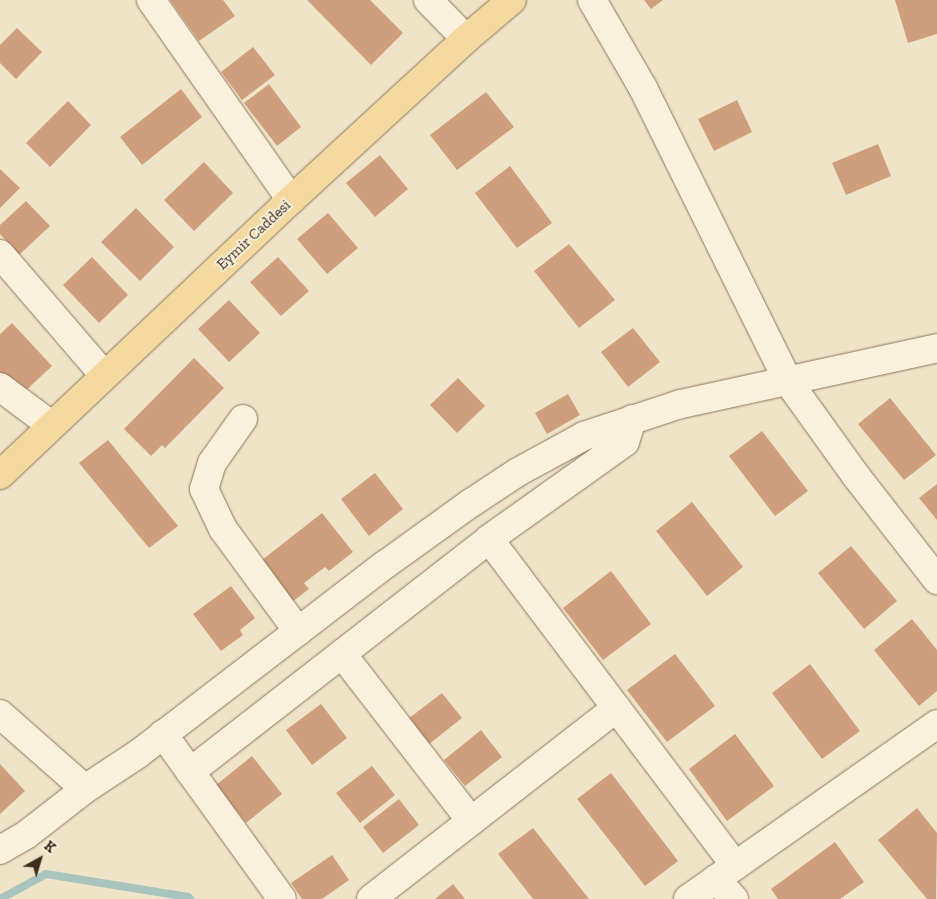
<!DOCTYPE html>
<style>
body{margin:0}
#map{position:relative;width:937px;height:899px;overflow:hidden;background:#f0e4c8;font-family:"Zilla Slab",serif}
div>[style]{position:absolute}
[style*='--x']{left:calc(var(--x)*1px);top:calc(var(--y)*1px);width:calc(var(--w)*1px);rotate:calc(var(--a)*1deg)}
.stream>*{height:8px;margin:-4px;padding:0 4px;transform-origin:4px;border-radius:4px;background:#a9c4bc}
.building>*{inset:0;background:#cf9f7d}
.roads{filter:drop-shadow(0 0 1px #8d765c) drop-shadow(0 0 1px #8d765c)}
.minor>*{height:28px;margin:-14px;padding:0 14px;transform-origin:14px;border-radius:14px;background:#faf1dc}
.major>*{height:28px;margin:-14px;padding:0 14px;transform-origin:14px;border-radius:14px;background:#f3d9a0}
span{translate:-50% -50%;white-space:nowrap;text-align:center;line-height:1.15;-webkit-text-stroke:4px #f7eed8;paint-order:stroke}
.street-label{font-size:15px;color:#3d2e20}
.north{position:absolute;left:15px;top:834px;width:50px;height:50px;-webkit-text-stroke:4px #f7eed8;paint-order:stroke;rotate:39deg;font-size:14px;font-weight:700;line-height:20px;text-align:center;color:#3d2e20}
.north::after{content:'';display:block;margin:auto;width:18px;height:22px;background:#3d2e20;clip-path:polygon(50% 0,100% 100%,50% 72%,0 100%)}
</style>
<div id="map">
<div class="stream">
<div style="--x:0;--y:899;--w:52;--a:-28.5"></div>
<div style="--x:46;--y:874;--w:144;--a:9.2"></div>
<div style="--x:188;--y:897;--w:3;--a:45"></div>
</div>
<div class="building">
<div style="clip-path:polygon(170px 0,223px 0,235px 16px,199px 41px)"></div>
<div style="clip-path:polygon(307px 0,370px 0,403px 33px,371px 65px)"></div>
<div style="clip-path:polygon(644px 0,663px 0,651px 9px)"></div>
<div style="clip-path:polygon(895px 0,937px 0,937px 34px,908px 43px)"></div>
<div style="clip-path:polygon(17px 28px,42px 52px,16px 79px,0 63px,0 45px)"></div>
<div style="clip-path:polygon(253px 47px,275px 75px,242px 100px,221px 72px)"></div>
<div style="clip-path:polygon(269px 84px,301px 127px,277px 146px,244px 103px)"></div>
<div style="clip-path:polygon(181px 89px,202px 117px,142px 165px,120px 137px)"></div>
<div style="clip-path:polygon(486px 92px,514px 127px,457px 170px,430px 135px)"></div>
<div style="clip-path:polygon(737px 100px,752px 132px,714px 151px,698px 119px)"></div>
<div style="clip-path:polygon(68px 101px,91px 125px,50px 167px,26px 143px)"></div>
<div style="clip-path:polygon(878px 144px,891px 176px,846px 195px,832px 163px)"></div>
<div style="clip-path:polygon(380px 155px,408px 189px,375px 217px,346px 183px)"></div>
<div style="clip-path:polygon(204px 162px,233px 193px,194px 231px,164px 200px)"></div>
<div style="clip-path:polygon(510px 166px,552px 223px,517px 248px,475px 193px)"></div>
<div style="clip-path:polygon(0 169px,20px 188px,0 208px)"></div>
<div style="clip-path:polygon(26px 201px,50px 226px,19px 255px,0 234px,0 225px)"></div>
<div style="clip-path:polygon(136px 208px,174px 247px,140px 281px,101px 242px)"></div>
<div style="clip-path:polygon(328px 213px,358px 248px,327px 274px,297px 239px)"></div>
<div style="clip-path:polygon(569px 244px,615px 300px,579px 328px,534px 271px)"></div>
<div style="clip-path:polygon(92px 257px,128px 295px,99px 323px,63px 285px)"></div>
<div style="clip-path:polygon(278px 257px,309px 291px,281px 316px,250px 282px)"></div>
<div style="clip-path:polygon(229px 300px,260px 333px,229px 362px,198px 329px)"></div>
<div style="clip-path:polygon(12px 323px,52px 366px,21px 395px,0 376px,0 334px)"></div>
<div style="clip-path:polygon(633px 328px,660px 362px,628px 387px,601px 352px)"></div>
<div style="clip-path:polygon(194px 358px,224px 388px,165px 448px,162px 445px,151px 456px,124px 429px)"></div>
<div style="clip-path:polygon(458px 378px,485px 406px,457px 433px,430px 405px)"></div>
<div style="clip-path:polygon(568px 394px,580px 415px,547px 434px,535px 413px)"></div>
<div style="clip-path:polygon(890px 398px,936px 455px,904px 480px,858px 424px)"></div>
<div style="clip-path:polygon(762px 431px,808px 491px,775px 516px,729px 456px)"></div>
<div style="clip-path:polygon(108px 440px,178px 526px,149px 548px,79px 463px)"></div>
<div style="clip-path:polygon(375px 473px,403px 509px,369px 536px,341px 499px)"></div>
<div style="clip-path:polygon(937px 484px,937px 520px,919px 498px)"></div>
<div style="clip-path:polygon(692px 502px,743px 567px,707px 596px,656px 531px)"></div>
<div style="clip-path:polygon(322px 513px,353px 552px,329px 571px,325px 567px,304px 583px,309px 589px,284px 608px,253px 567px)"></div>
<div style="clip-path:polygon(851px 546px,897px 601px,864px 629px,818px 573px)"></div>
<div style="clip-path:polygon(611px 571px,651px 624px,603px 660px,563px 608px)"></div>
<div style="clip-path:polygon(231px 586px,255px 618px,240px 630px,243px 635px,221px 651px,193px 614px)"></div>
<div style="clip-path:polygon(912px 619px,937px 650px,937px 691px,919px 706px,874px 650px)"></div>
<div style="clip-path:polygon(675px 654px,715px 706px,667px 742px,627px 690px)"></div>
<div style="clip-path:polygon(810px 664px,860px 731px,822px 759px,772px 693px)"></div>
<div style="clip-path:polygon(442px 693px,462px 718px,424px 748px,404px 722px)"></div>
<div style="clip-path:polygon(321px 704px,347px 738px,312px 765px,286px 730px)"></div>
<div style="clip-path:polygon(481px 730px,502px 757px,465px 786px,444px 760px)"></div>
<div style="clip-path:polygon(735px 734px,774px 786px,727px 821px,689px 769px)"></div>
<div style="clip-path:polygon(252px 756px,282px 794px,246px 823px,216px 785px)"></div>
<div style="clip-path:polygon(0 764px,25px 791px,0 814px)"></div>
<div style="clip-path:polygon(372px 766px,395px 795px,360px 823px,336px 793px)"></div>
<div style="clip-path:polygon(611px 773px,678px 861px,645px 886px,577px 799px)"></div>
<div style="clip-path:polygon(399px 799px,419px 825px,383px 853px,363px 827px)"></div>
<div style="clip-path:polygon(917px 808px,937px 833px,936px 899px,927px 899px,878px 840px)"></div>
<div style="clip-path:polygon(533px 828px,589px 899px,533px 899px,498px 854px)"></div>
<div style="clip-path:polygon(835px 842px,864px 882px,840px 899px,778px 899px,771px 889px)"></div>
<div style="clip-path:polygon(332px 855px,349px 880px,322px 899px,302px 899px,291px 883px)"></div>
<div style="clip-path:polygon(453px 884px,465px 899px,435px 899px)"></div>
</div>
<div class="roads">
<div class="minor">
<div style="--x:151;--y:0;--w:244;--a:55"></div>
<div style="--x:428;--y:0;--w:54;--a:45.7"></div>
<div style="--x:592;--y:0;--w:102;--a:59.9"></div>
<div style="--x:643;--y:88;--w:326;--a:63.7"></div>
<div style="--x:787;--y:380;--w:118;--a:54.3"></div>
<div style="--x:856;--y:476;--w:132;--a:52.1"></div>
<div style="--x:0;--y:254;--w:160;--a:49.3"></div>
<div style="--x:0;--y:387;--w:64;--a:36.7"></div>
<div style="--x:243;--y:419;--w:54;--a:125.2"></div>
<div style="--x:212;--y:463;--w:27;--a:107"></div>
<div style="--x:204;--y:489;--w:44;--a:64.6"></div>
<div style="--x:223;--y:529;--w:127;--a:53.7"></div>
<div style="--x:489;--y:539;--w:409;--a:53"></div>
<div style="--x:342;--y:654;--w:211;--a:52.3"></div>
<div style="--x:0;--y:714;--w:113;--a:41.4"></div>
<div style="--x:163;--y:734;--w:203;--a:54.2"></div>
<div style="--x:190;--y:772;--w:379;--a:-37.9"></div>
<div style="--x:489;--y:539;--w:167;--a:-35.5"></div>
<div style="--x:625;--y:442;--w:24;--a:-73"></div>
<div style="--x:0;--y:850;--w:30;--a:-30"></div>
<div style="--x:26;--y:835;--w:75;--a:-37.9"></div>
<div style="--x:85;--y:789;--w:64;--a:-33.4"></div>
<div style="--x:138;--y:754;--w:312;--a:-37.5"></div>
<div style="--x:386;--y:564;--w:105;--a:-35.7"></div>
<div style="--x:471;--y:503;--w:56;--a:-33.4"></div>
<div style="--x:518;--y:472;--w:75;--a:-28.6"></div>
<div style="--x:584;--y:436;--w:102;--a:-18.3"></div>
<div style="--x:681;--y:404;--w:262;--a:-12.3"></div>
<div style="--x:716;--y:879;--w:27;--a:48"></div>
<div style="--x:371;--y:899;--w:311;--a:-37.9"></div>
<div style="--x:688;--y:899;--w:304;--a:-35.1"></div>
</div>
<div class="major">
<div style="--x:0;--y:475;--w:400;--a:-43.4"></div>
<div style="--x:291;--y:200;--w:238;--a:-42.6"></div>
<div style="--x:466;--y:39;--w:60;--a:-40.3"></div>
</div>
</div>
<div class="street-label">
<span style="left:254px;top:235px;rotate:-43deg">Eymir Caddesi</span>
</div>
<div class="north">K</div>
</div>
